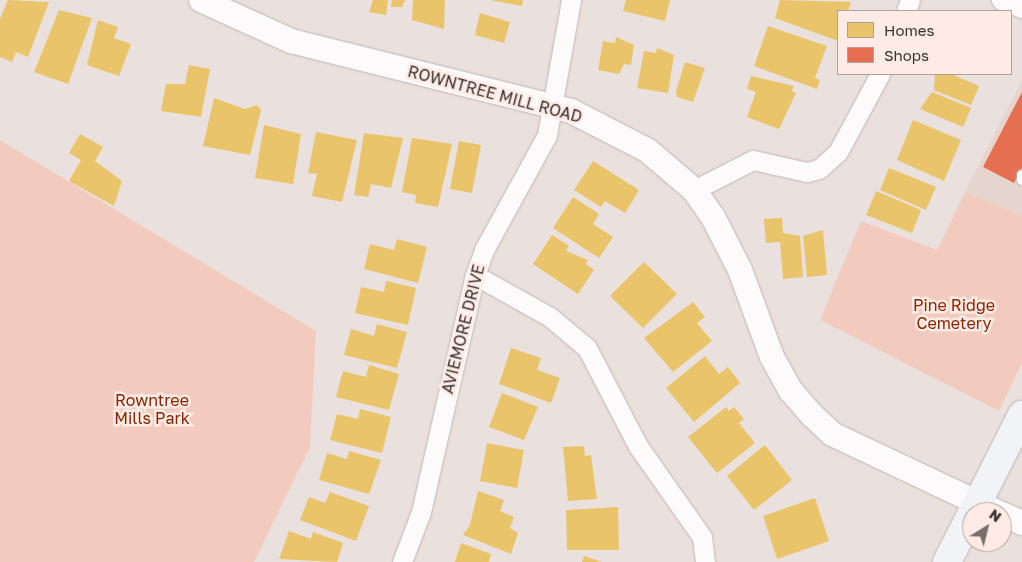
<!DOCTYPE html>
<style>
body{margin:0}
#map{position:relative;width:1022px;height:562px;overflow:hidden;background:#eae1de;font-family:"Golos Text",sans-serif}
div>[style]{position:absolute}
[style*='--x']{left:calc(var(--x)*1px);top:calc(var(--y)*1px);width:calc(var(--w)*1px);rotate:calc(var(--a)*1deg)}
.built>*{inset:0;background:#e6d4ce}
.green>*{inset:0;background:#f3cabe}
.homes>*{inset:0;background:#e9c46a}
.shops>*{inset:0;background:#e76f51}
.roads{filter:drop-shadow(0 0 1px #c0b8b6) drop-shadow(0 0 1px #c0b8b6)}
.service>*{height:10px;margin:-5px;padding:0 5px;transform-origin:5px;border-radius:5px;background:#fcfafa}
.minor>*{height:19px;margin:-9.5px;padding:0 9.5px;transform-origin:9.5px;border-radius:9.5px;background:#fcfafa}
.tertiary>*{height:24px;margin:-12px;padding:0 12px;transform-origin:12px;border-radius:12px;background:#fcfafa}
.secondary>*{height:28px;margin:-14px;padding:0 14px;transform-origin:14px;border-radius:14px;background:#f2f3f6}
span{translate:-50% -50%;white-space:nowrap;text-align:center;line-height:1.15;-webkit-text-stroke:5px #feebe5;paint-order:stroke}
.street-label{font-size:16px;color:#3a3230}
.park-label{font-size:16px;color:#862501}
.legend{position:absolute;left:837px;top:10px;width:175px;height:65px;box-sizing:border-box;background:#feebe5;border:1px solid #b0a19d;margin:0;padding:6px 9px;list-style:none;font-size:15px;color:#3a3230}
.legend li{display:flex;align-items:center;gap:10px;height:25px}
.legend b{width:25px;border:1px solid #b0a19d}
.north{position:absolute;left:962px;top:502px;width:50px;height:50px;box-sizing:border-box;background:#feebe5;border:1px solid #b0a19d;border-radius:50%;rotate:36deg;font-size:14px;font-weight:700;line-height:20px;text-align:center;color:#3a3230}
.north::after{content:'';display:block;margin:auto;width:18px;height:22px;background:#786f6d;clip-path:polygon(50% 0,100% 100%,50% 72%,0 100%)}
</style>
<div id="map">
<div class="built">
<div style="clip-path:polygon(1022px 80px,1022px 216px,965px 192px)"></div>
</div>
<div class="green">
<div style="clip-path:polygon(0 140px,316px 331px,310px 447px,254px 562px,0 562px)"></div>
<div style="clip-path:polygon(965px 192px,1022px 216px,1022px 363px,999px 411px,820px 320px,861px 221px,937px 250px)"></div>
</div>
<div class="homes">
<div style="clip-path:polygon(8px 0,49px 2px,28px 57px,16px 52px,12px 62px,0 57px,0 19px)"></div>
<div style="clip-path:polygon(373px 0,388px 0,386px 15px,369px 12px)"></div>
<div style="clip-path:polygon(392px 0,405px 0,402px 7px,391px 7px)"></div>
<div style="clip-path:polygon(413px 0,445px 0,444px 29px,412px 20px)"></div>
<div style="clip-path:polygon(490px 0,523px 0,522px 6px)"></div>
<div style="clip-path:polygon(626px 0,670px 0,665px 21px,623px 11px)"></div>
<div style="clip-path:polygon(780px 0,851px 2px,848px 11px,838px 11px,838px 41px,775px 18px)"></div>
<div style="clip-path:polygon(59px 10px,92px 18px,68px 84px,34px 72px)"></div>
<div style="clip-path:polygon(480px 13px,510px 22px,504px 43px,475px 35px)"></div>
<div style="clip-path:polygon(98px 20px,118px 27px,114px 38px,131px 44px,119px 76px,87px 65px)"></div>
<div style="clip-path:polygon(768px 26px,827px 46px,815px 78px,820px 80px,817px 89px,754px 66px)"></div>
<div style="clip-path:polygon(616px 37px,634px 45px,631px 65px,624px 64px,619px 74px,598px 70px,603px 41px,615px 43px)"></div>
<div style="clip-path:polygon(657px 48px,674px 55px,668px 93px,637px 88px,644px 51px,656px 53px)"></div>
<div style="clip-path:polygon(685px 62px,705px 68px,693px 102px,677px 97px,676px 91px)"></div>
<div style="clip-path:polygon(189px 65px,210px 69px,201px 117px,161px 111px,166px 84px,185px 84px)"></div>
<div style="clip-path:polygon(935px 74px,951px 74px,979px 86px,971px 105px,934px 90px)"></div>
<div style="clip-path:polygon(751px 76px,794px 86px,792px 91px,796px 93px,779px 129px,747px 117px,756px 92px,747px 89px)"></div>
<div style="clip-path:polygon(932px 92px,971px 108px,963px 127px,920px 109px)"></div>
<div style="clip-path:polygon(214px 98px,245px 109px,257px 105px,261px 110px,250px 155px,203px 146px)"></div>
<div style="clip-path:polygon(913px 120px,961px 140px,944px 181px,897px 160px)"></div>
<div style="clip-path:polygon(264px 125px,301px 134px,293px 184px,255px 178px)"></div>
<div style="clip-path:polygon(316px 132px,357px 140px,342px 202px,312px 196px,317px 174px,308px 173px)"></div>
<div style="clip-path:polygon(364px 133px,403px 138px,391px 188px,371px 184px,368px 197px,354px 195px)"></div>
<div style="clip-path:polygon(80px 134px,103px 147px,95px 161px,122px 181px,114px 206px,69px 181px,81px 160px,69px 153px)"></div>
<div style="clip-path:polygon(412px 138px,452px 144px,438px 207px,415px 203px,416px 195px,402px 192px)"></div>
<div style="clip-path:polygon(459px 141px,481px 145px,472px 193px,450px 189px)"></div>
<div style="clip-path:polygon(593px 161px,639px 190px,625px 213px,605px 201px,601px 207px,574px 190px)"></div>
<div style="clip-path:polygon(889px 168px,936px 187px,926px 210px,880px 190px)"></div>
<div style="clip-path:polygon(876px 191px,921px 210px,912px 233px,866px 215px)"></div>
<div style="clip-path:polygon(573px 197px,599px 214px,593px 224px,613px 237px,599px 258px,553px 228px)"></div>
<div style="clip-path:polygon(782px 218px,783px 233px,800px 236px,803px 277px,783px 279px,780px 242px,766px 243px,764px 219px)"></div>
<div style="clip-path:polygon(823px 230px,827px 275px,807px 277px,803px 236px)"></div>
<div style="clip-path:polygon(552px 235px,569px 246px,566px 251px,588px 260px,586px 264px,594px 270px,578px 294px,533px 264px)"></div>
<div style="clip-path:polygon(397px 239px,427px 247px,418px 283px,364px 269px,370px 244px,394px 250px)"></div>
<div style="clip-path:polygon(644px 262px,677px 294px,643px 328px,610px 296px)"></div>
<div style="clip-path:polygon(386px 281px,416px 288px,408px 325px,355px 313px,361px 287px,384px 292px)"></div>
<div style="clip-path:polygon(693px 302px,705px 317px,697px 323px,712px 341px,673px 372px,644px 338px)"></div>
<div style="clip-path:polygon(377px 324px,407px 332px,397px 368px,344px 355px,351px 329px,374px 336px)"></div>
<div style="clip-path:polygon(511px 348px,541px 358px,537px 370px,560px 378px,551px 403px,499px 384px)"></div>
<div style="clip-path:polygon(705px 356px,719px 374px,728px 367px,740px 383px,694px 422px,666px 388px)"></div>
<div style="clip-path:polygon(369px 365px,399px 374px,389px 410px,336px 397px,343px 371px,366px 377px)"></div>
<div style="clip-path:polygon(502px 393px,538px 407px,524px 440px,489px 427px)"></div>
<div style="clip-path:polygon(726px 407px,729px 411px,734px 407px,744px 419px,739px 423px,755px 443px,717px 473px,688px 437px)"></div>
<div style="clip-path:polygon(360px 409px,391px 417px,382px 453px,330px 440px,337px 414px,358px 419px)"></div>
<div style="clip-path:polygon(487px 443px,524px 450px,517px 488px,480px 481px)"></div>
<div style="clip-path:polygon(765px 445px,792px 480px,754px 510px,727px 476px)"></div>
<div style="clip-path:polygon(584px 446px,585px 456px,591px 455px,597px 499px,568px 501px,563px 447px)"></div>
<div style="clip-path:polygon(349px 451px,381px 460px,369px 494px,319px 480px,327px 453px,347px 459px)"></div>
<div style="clip-path:polygon(478px 491px,504px 500px,500px 511px,514px 517px,510px 528px,518px 533px,511px 554px,463px 535px,470px 525px)"></div>
<div style="clip-path:polygon(330px 492px,369px 506px,356px 541px,300px 520px,309px 497px,325px 503px)"></div>
<div style="clip-path:polygon(815px 498px,829px 541px,777px 559px,763px 516px)"></div>
<div style="clip-path:polygon(618px 507px,619px 550px,567px 550px,566px 510px)"></div>
<div style="clip-path:polygon(289px 531px,311px 539px,313px 532px,343px 543px,337px 562px,279px 559px)"></div>
<div style="clip-path:polygon(461px 543px,491px 554px,489px 562px,455px 562px)"></div>
<div style="clip-path:polygon(584px 556px,602px 562px,582px 562px)"></div>
</div>
<div class="shops">
<div style="clip-path:polygon(1022px 92px,1022px 168px,1014px 183px,983px 167px)"></div>
</div>
<div class="roads">
<div class="service">
<div style="--x:1022;--y:175;--w:5;--a:90"></div>
</div>
<div class="minor">
<div style="--x:1001;--y:0;--w:22;--a:21"></div>
<div style="--x:906;--y:11;--w:12;--a:-70"></div>
<div style="--x:694;--y:190;--w:66;--a:-27"></div>
<div style="--x:753;--y:160;--w:55;--a:12.5"></div>
<div style="--x:807;--y:172;--w:12;--a:-14"></div>
<div style="--x:819;--y:169;--w:25;--a:-42"></div>
<div style="--x:838;--y:152;--w:89;--a:-61.7"></div>
<div style="--x:475;--y:275;--w:86;--a:29.2"></div>
<div style="--x:550;--y:317;--w:48;--a:40"></div>
<div style="--x:587;--y:348;--w:110;--a:62.5"></div>
<div style="--x:638;--y:446;--w:111;--a:54.9"></div>
<div style="--x:702;--y:537;--w:25;--a:83"></div>
<div style="--x:402;--y:562;--w:53;--a:-69.2"></div>
<div style="--x:421;--y:512;--w:243;--a:-77.2"></div>
<div style="--x:475;--y:275;--w:29;--a:-70"></div>
<div style="--x:485;--y:248;--w:129;--a:-61.2"></div>
<div style="--x:547;--y:135;--w:137;--a:-79.9"></div>
</div>
<div class="tertiary">
<div style="--x:201;--y:0;--w:99;--a:24.5"></div>
<div style="--x:291;--y:41;--w:289;--a:14"></div>
<div style="--x:571;--y:111;--w:85;--a:27.2"></div>
<div style="--x:647;--y:150;--w:62;--a:40.4"></div>
<div style="--x:694;--y:190;--w:33;--a:55"></div>
<div style="--x:713;--y:217;--w:59;--a:63"></div>
<div style="--x:740;--y:270;--w:93;--a:69.8"></div>
<div style="--x:772;--y:357;--w:39;--a:61"></div>
<div style="--x:791;--y:391;--w:33;--a:49"></div>
<div style="--x:813;--y:416;--w:26;--a:43"></div>
<div style="--x:832;--y:434;--w:183;--a:25.3"></div>
<div style="--x:1002;--y:514;--w:22;--a:24"></div>
</div>
<div class="secondary">
<div style="--x:973;--y:512;--w:109;--a:-63.2"></div>
<div style="--x:947;--y:562;--w:55;--a:-63"></div>
</div>
</div>
<div class="street-label">
<span style="left:495px;top:94px;rotate:15deg">ROWNTREE MILL ROAD</span>
<span style="left:463px;top:329px;rotate:-76deg">AVIEMORE DRIVE</span>
</div>
<div class="park-label">
<span style="left:954px;top:314px">Pine Ridge<br>Cemetery</span>
<span style="left:152px;top:409px">Rowntree<br>Mills Park</span>
</div>
<ul class="legend">
<li><b style="height:14px;background:#e9c46a"></b>Homes</li>
<li><b style="height:14px;background:#e76f51"></b>Shops</li>
</ul>
<div class="north">N</div>
</div>
